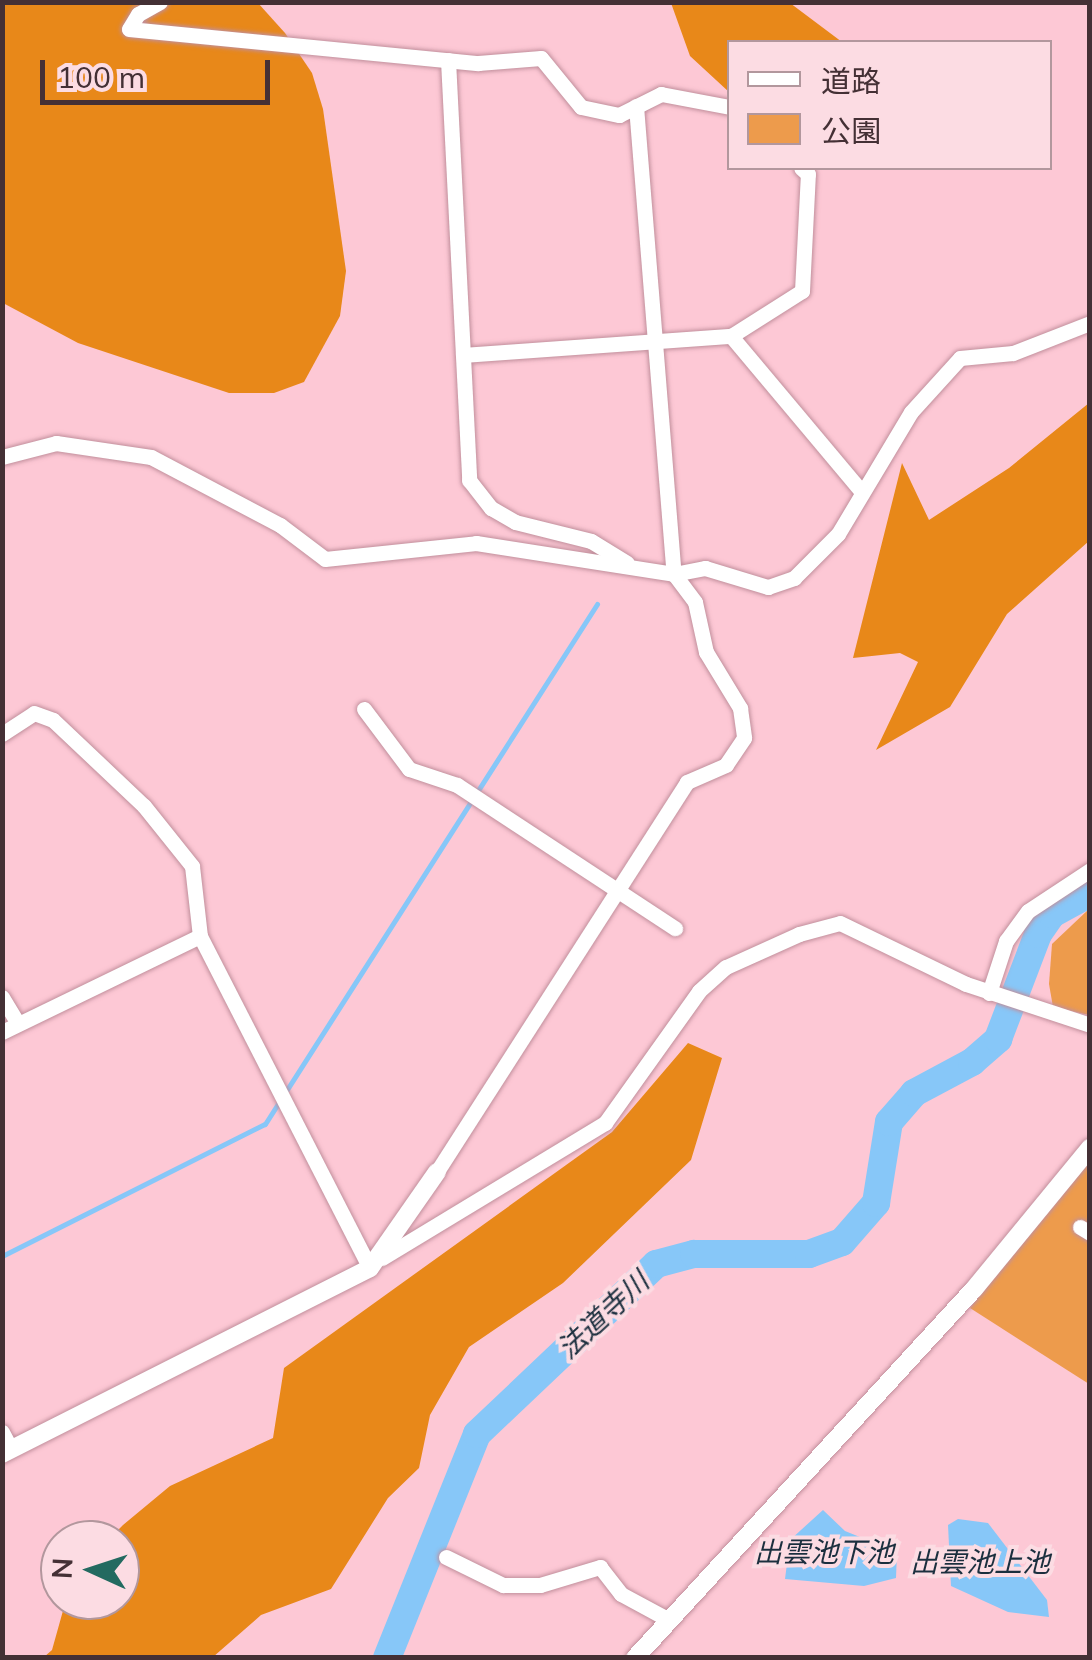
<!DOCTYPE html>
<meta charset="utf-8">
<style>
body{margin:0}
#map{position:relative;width:1092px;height:1660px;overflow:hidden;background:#fdc8d5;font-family:Mulish,"Noto Sans JP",sans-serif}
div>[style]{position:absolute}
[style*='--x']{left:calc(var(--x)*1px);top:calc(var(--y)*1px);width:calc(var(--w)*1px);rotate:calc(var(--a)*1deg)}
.green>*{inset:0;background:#ed9b4c}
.forest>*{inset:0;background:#e88819}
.water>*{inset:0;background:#87c7f8}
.stream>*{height:5px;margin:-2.5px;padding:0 2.5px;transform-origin:2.5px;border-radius:2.5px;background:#87c7f8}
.river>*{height:28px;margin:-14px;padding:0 14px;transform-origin:14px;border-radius:14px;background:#87c7f8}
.roads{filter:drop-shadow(0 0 2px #c18f9c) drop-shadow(0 0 2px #c18f9c)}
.minor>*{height:15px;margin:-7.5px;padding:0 7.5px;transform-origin:7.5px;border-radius:7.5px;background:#fff}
.tertiary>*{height:18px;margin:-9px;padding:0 9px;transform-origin:9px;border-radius:9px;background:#fff}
span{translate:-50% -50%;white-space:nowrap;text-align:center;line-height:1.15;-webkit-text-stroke:8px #fcdce3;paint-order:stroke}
.water-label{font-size:28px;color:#1b2f3e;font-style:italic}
.frame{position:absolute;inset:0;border:5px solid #443035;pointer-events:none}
.legend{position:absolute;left:727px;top:40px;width:325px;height:130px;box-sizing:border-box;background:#fcdce3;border:2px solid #b2979d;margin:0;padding:12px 18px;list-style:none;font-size:30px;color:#443035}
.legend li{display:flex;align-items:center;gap:20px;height:50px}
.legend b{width:50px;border:2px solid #b2979d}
.north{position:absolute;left:40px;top:1520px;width:100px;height:100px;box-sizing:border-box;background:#fcdce3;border:2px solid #b2979d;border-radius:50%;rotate:273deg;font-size:28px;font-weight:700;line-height:40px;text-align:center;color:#443035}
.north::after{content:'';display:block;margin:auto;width:35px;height:45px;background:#236a60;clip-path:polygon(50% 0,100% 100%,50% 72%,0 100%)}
.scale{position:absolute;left:40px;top:60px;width:230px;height:45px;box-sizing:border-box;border:5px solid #443035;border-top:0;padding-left:12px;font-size:30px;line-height:35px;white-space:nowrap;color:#443035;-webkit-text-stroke:8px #fcdce3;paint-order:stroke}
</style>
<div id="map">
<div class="green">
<div style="clip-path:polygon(1089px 909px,1089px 1015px,1053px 1007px,1049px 984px,1052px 944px)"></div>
<div style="clip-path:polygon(1089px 1162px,1089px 1384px,970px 1308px)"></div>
</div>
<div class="forest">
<div style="clip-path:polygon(16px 2px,258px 3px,285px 33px,312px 73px,323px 109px,346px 271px,340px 316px,304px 382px,274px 393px,229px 393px,78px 343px,3px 303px,2px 6px)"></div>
<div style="clip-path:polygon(671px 3px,790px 3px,842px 42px,730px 42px,729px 92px,690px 56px)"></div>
<div style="clip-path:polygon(1089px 403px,1089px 541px,1007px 614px,950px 707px,876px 750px,918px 662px,900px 653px,853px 658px,902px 463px,929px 520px,1009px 468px)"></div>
<div style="clip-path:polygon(688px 1043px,722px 1058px,691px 1160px,563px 1283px,469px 1347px,430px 1415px,419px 1468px,388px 1498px,331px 1589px,261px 1615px,213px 1657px,44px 1657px,52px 1650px,66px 1600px,120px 1600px,120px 1540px,108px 1540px,123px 1525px,170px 1486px,273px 1438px,284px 1368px,612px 1132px)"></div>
</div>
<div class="water">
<div style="clip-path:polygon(823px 1510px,845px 1531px,897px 1552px,896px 1578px,864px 1586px,785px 1579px,790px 1540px)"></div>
<div style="clip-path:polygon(958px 1519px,988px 1523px,1047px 1600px,1049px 1617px,1008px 1612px,951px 1586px,948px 1525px)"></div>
</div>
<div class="stream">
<div style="--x:2;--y:1256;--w:294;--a:-26.7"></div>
<div style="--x:265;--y:1124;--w:617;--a:-57.44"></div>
</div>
<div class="river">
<div style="--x:387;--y:1658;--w:241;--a:-68.1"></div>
<div style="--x:477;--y:1434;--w:247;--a:-43.5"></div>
<div style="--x:656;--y:1264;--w:39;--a:-15"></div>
<div style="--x:694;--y:1254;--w:115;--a:0"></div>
<div style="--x:809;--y:1254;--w:35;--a:-20"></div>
<div style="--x:842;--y:1242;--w:52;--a:-48.9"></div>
<div style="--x:876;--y:1203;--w:82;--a:-80.9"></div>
<div style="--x:889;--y:1122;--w:38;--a:-49"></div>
<div style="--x:914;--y:1093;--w:66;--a:-28.1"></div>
<div style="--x:972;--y:1062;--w:35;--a:-41"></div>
<div style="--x:998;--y:1039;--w:112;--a:-69.1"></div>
<div style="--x:1038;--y:934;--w:24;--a:-55"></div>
<div style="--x:1052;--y:914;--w:43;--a:-28.9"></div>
</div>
<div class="roads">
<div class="minor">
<div style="--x:160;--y:2;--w:25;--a:151"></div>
<div style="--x:138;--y:14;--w:17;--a:121"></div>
<div style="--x:129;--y:29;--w:351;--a:5.6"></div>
<div style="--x:478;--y:63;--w:63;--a:-4.5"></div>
<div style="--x:541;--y:58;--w:63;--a:50.8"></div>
<div style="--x:581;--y:107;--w:39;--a:12"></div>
<div style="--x:619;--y:115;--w:47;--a:-26.6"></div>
<div style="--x:661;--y:94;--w:70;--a:10.7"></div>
<div style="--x:448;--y:60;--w:421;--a:87.1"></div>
<div style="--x:469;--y:480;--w:36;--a:52"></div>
<div style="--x:491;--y:508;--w:28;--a:30"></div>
<div style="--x:515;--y:522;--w:78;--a:14"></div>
<div style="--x:591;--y:541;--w:42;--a:31.4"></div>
<div style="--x:636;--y:106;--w:470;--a:85.4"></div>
<div style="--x:674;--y:574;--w:32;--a:-11"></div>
<div style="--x:705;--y:568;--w:66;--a:16.8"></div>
<div style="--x:768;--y:587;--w:28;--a:-19"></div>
<div style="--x:794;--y:578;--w:62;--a:-45"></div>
<div style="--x:838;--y:534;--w:142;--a:-59.1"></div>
<div style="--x:911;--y:412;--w:73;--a:-47.8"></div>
<div style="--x:960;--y:358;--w:53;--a:-5.4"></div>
<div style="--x:1013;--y:353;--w:83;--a:-21.3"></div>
<div style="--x:731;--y:336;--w:84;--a:-32.4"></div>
<div style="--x:802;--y:291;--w:117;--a:-87.1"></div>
<div style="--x:808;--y:174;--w:9;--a:-139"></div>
<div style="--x:463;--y:355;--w:269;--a:-4.1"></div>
<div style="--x:731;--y:336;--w:202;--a:50"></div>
<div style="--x:2;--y:457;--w:56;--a:-14.5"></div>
<div style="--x:56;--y:443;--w:96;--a:8.4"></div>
<div style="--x:151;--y:457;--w:146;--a:27.8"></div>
<div style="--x:280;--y:525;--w:56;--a:37.1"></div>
<div style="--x:325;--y:559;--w:152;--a:-6"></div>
<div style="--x:476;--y:543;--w:200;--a:8.9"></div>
<div style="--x:674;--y:574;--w:35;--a:53"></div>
<div style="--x:695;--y:602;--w:51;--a:77.6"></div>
<div style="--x:706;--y:652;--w:66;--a:58.7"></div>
<div style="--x:740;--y:708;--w:30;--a:82"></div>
<div style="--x:744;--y:738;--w:32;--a:124"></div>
<div style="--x:726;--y:765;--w:43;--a:156.4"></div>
<div style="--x:687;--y:782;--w:463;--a:122.7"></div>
<div style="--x:364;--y:709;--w:75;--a:53.1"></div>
<div style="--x:409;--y:769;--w:51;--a:18.4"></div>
<div style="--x:457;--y:785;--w:261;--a:33.3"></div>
<div style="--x:2;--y:734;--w:38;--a:-33"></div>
<div style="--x:34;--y:713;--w:20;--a:20"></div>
<div style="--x:53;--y:720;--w:125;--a:43.4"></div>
<div style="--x:144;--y:806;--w:77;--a:51.3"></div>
<div style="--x:192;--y:866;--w:70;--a:83.5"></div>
<div style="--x:200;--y:936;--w:373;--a:62.9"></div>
<div style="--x:989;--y:993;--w:55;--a:-71.9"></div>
<div style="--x:1006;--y:941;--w:37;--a:-54"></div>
<div style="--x:1028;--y:911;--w:74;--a:-33.5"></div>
<div style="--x:2;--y:997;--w:31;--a:59"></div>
<div style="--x:2;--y:1032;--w:220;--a:-25.9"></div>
<div style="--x:1080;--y:1227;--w:12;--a:31"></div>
<div style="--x:382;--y:1258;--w:261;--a:-31.2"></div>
<div style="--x:605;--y:1123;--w:162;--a:-54.5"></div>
<div style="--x:699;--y:991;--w:36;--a:-42"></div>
<div style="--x:726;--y:967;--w:80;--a:-24.3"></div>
<div style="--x:799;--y:934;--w:42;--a:-15"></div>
<div style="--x:840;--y:923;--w:140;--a:25.8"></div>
<div style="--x:966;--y:984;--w:131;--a:18.3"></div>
<div style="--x:2;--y:1432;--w:19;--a:62"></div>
<div style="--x:446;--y:1557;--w:64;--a:26.2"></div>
<div style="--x:503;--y:1585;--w:37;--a:0"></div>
<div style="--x:540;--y:1585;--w:63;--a:-16.7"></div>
<div style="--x:600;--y:1567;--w:34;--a:52"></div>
<div style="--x:621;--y:1594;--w:55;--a:28.4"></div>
</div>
<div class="tertiary">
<div style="--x:2;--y:1454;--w:412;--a:-26.8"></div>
<div style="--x:370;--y:1268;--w:117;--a:-55.1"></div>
<div style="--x:635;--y:1658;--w:501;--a:-47.43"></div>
<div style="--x:974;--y:1289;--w:183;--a:-50.6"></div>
</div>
</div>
<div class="water-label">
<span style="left:603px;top:1315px;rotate:-43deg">法道寺川</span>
<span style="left:824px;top:1552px">出雲池下池</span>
<span style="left:980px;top:1562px">出雲池上池</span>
</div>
<div class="frame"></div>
<ul class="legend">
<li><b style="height:12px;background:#fff"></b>道路</li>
<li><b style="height:28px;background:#ed9b4c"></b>公園</li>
</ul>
<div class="north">N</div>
<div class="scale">100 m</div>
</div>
